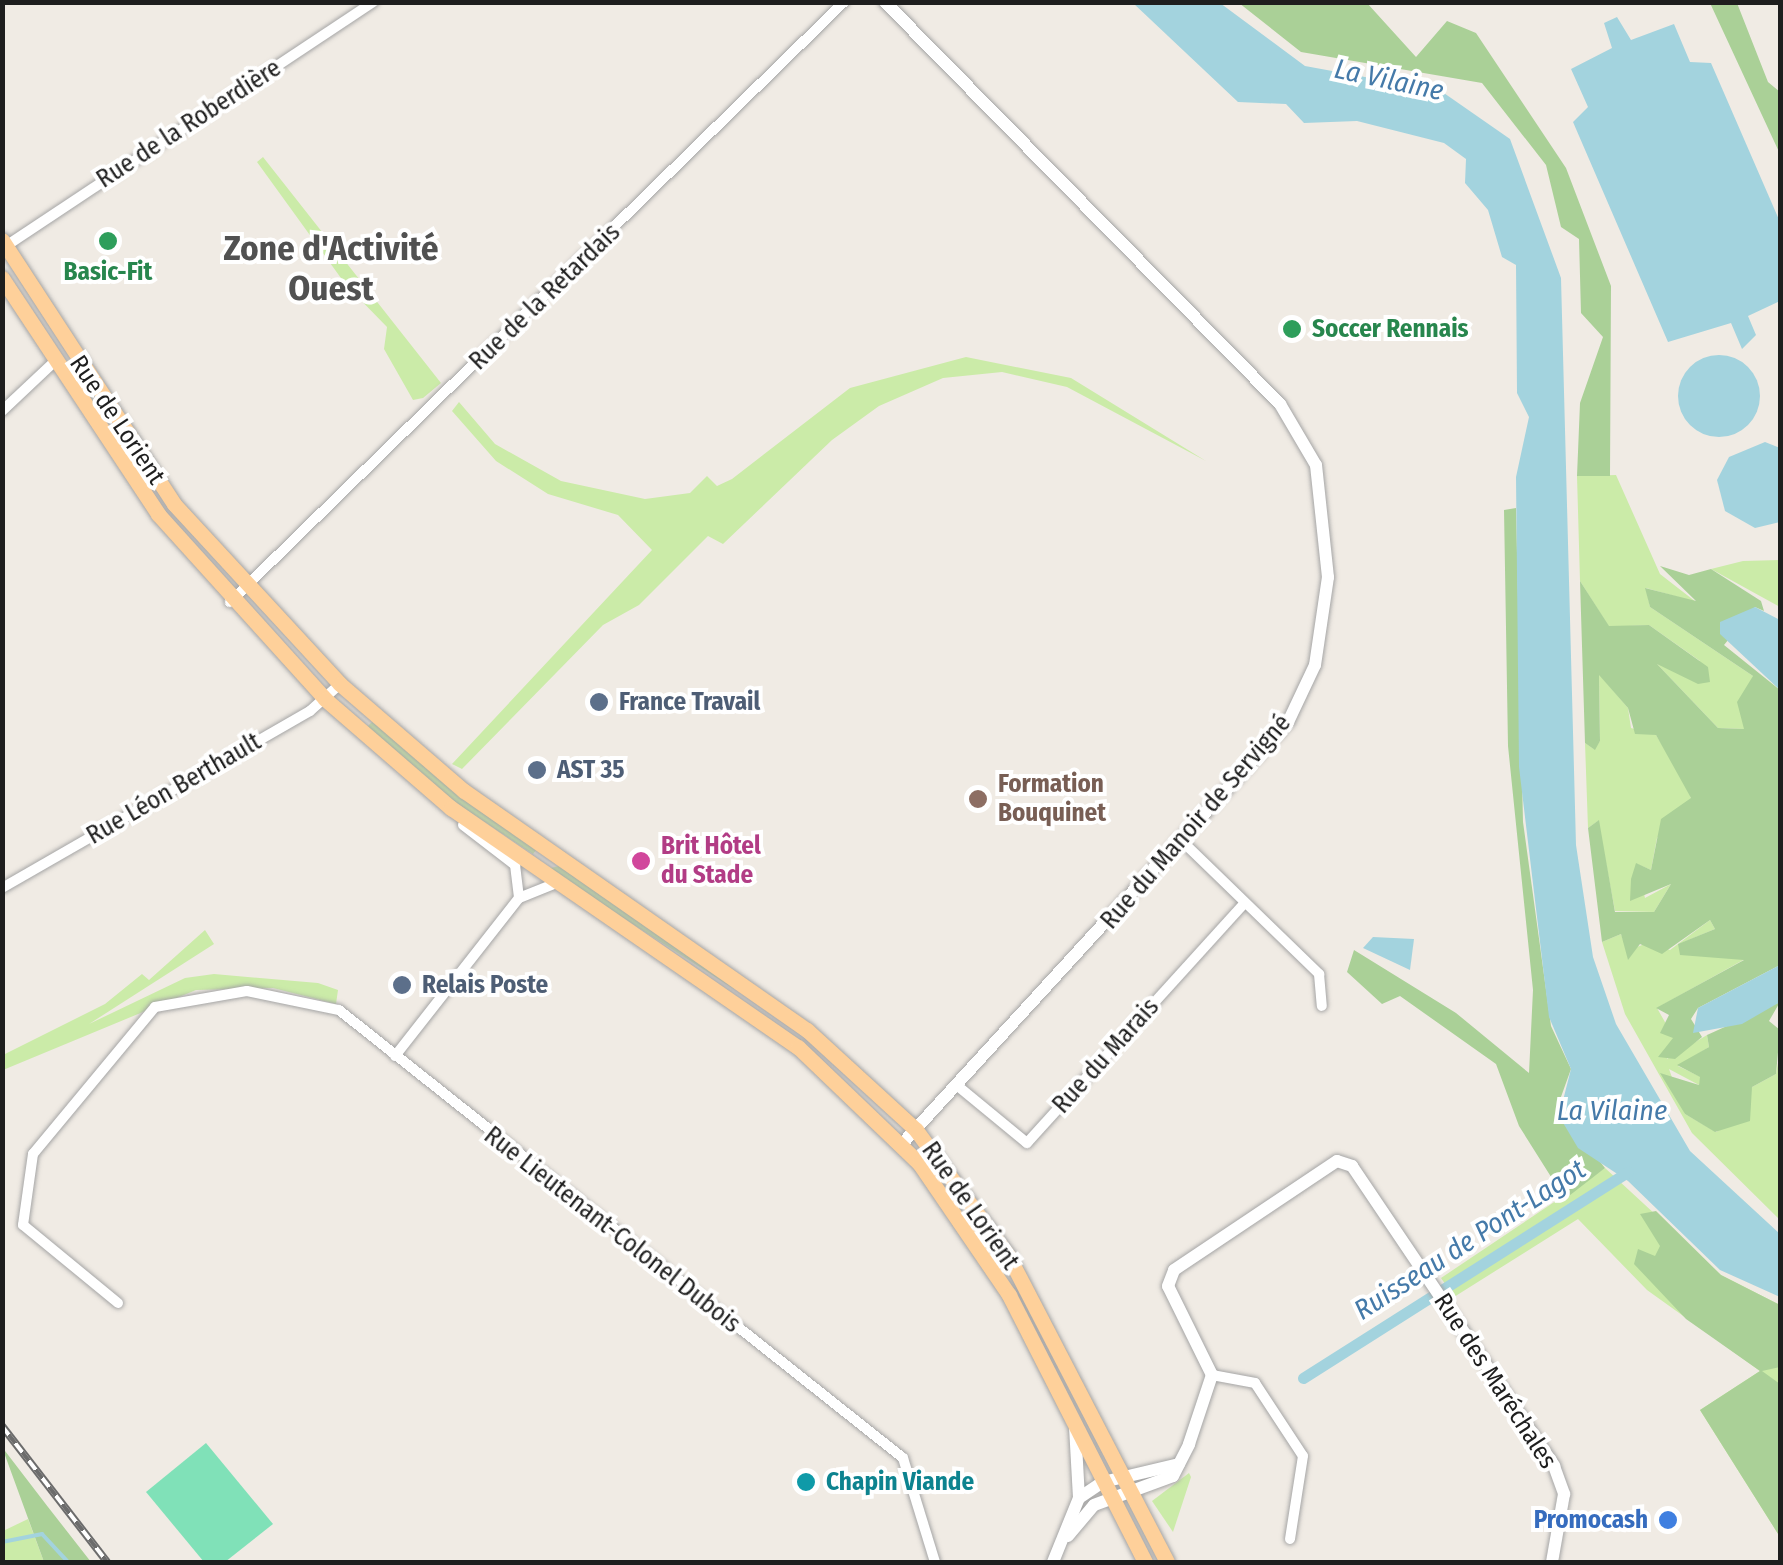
<!DOCTYPE html>
<meta charset="utf-8">
<style>
body{margin:0}
#map{position:relative;width:1783px;height:1565px;overflow:hidden;background:#f0ebe4;font-family:"Fira Sans Condensed",sans-serif}
div>[style]{position:absolute}
[style*='--x']{left:calc(var(--x)*1px);top:calc(var(--y)*1px);width:calc(var(--w)*1px);rotate:calc(var(--a)*1deg)}
.grass>*{inset:0;background:#cbeba8}
.forest>*{inset:0;background:#aad097}
.pitch>*{inset:0;background:#80e1b8}
.water>*{inset:0;background:#a3d3de}
.round{border-radius:50%}
.stream>*{height:4px;margin:-2px;padding:0 2px;transform-origin:2px;border-radius:2px;background:#a3d3de}
.canal>*{height:11px;margin:-5.5px;padding:0 5.5px;transform-origin:5.5px;border-radius:5.5px;background:#a3d3de}
.roads{filter:drop-shadow(0 0 2px #a5a5a5) drop-shadow(0 0 2px #a5a5a5)}
.minor>*{height:10px;margin:-5px;padding:0 5px;transform-origin:5px;border-radius:5px;background:#fff}
.tertiary>*{height:12px;margin:-6px;padding:0 6px;transform-origin:6px;border-radius:6px;background:#fff}
.primary>*{height:15px;margin:-7.5px;padding:0 7.5px;transform-origin:7.5px;border-radius:7.5px;background:#fed09a}
.rail>*{height:8px;margin-top:-4px;transform-origin:0;background:repeating-linear-gradient(90deg,#fff 0 11px,#6c6c6c 0 22px);box-sizing:border-box;border-block:2px solid #6c6c6c}
.dots>*{width:28px;height:28px;translate:-50% -50%;box-sizing:border-box;border:5px solid #fff;border-radius:50%}
span{translate:-50% -50%;white-space:nowrap;text-align:center;line-height:1.15;-webkit-text-stroke:8px #fff;paint-order:stroke}
.street-label{font-size:25px;color:#1e1e1e}
.leisure-label{font-size:25px;color:#27864d;font-weight:700}
.left{translate:0 -50%;text-align:left}
.service-label{font-size:25px;color:#4e5e75;font-weight:700}
.education-label{font-size:25px;color:#785e54;font-weight:700}
.hotel-label{font-size:25px;color:#b23c85;font-weight:700}
.culture-label{font-size:25px;color:#0d838f;font-weight:700}
.shop-label{font-size:25px;color:#366cbe;font-weight:700}
.right{translate:-100% -50%;text-align:right}
.water-label{font-size:28px;color:#457aa9;font-style:italic}
.district-label{font-size:35px;color:#515151;font-weight:700}
.frame{position:absolute;inset:0;border:5px solid #1e1e1e;pointer-events:none}
</style>
<div id="map">
<div class="grass">
<div style="clip-path:polygon(263px 157px,441px 383px,423px 398px,413px 400px,384px 349px,387px 327px,346px 285px,257px 162px)"></div>
<div style="clip-path:polygon(966px 357px,1071px 378px,1206px 461px,1067px 387px,1002px 372px,943px 378px,879px 406px,832px 440px,723px 544px,708px 536px,639px 605px,603px 625px,462px 769px,452px 764px,652px 550px,618px 515px,548px 494px,496px 461px,452px 411px,459px 402px,495px 444px,561px 481px,645px 499px,690px 493px,707px 476px,717px 486px,732px 479px,850px 388px)"></div>
<div style="clip-path:polygon(1616px 475px,1660px 574px,1696px 602px,1646px 588px,1650px 607px,1753px 676px,1744px 729px,1718px 728px,1656px 663px,1700px 661px,1649px 625px,1609px 627px,1580px 581px,1577px 476px)"></div>
<div style="clip-path:polygon(1780px 560px,1780px 607px,1711px 569px,1743px 561px)"></div>
<div style="clip-path:polygon(1599px 674px,1628px 708px,1631px 728px,1656px 735px,1689px 788px,1691px 799px,1657px 838px,1651px 870px,1637px 864px,1645px 898px,1671px 884px,1654px 912px,1615px 911px,1598px 821px,1588px 828px,1585px 743px,1594px 749px,1600px 741px)"></div>
<div style="clip-path:polygon(372px 722px,536px 850px,533px 854px,456px 803px,366px 728px)"></div>
<div style="clip-path:polygon(559px 866px,734px 985px,734px 989px,547px 869px)"></div>
<div style="clip-path:polygon(1710px 920px,1715px 929px,1679px 944px,1691px 955px,1745px 959px,1657px 1008px,1674px 1038px,1667px 1059px,1707px 1035px,1709px 1047px,1678px 1066px,1701px 1077px,1699px 1085px,1669px 1069px,1685px 1114px,1716px 1132px,1737px 1120px,1752px 1087px,1776px 1074px,1780px 1051px,1780px 1220px,1692px 1133px,1625px 1014px,1602px 942px,1621px 934px,1627px 951px,1647px 943px,1670px 950px)"></div>
<div style="clip-path:polygon(205px 930px,214px 944px,89px 1024px,185px 978px,214px 974px,318px 983px,338px 990px,336px 1004px,273px 988px,196px 990px,3px 1070px,3px 1055px,105px 1004px,142px 974px,149px 980px)"></div>
<div style="clip-path:polygon(1605px 1168px,1721px 1275px,1780px 1305px,1780px 1537px,1700px 1410px,1760px 1371px,1647px 1290px,1578px 1219px,1454px 1297px,1441px 1278px)"></div>
<div style="clip-path:polygon(1189px 1473px,1191px 1477px,1173px 1532px,1152px 1501px)"></div>
<div style="clip-path:polygon(28px 1519px,44px 1562px,3px 1562px,3px 1531px)"></div>
</div>
<div class="forest">
<div style="clip-path:polygon(1239px 3px,1367px 3px,1416px 57px,1447px 21px,1476px 33px,1566px 168px,1611px 286px,1610px 476px,1577px 476px,1580px 403px,1603px 337px,1581px 313px,1579px 239px,1561px 227px,1546px 165px,1482px 83px,1301px 52px)"></div>
<div style="clip-path:polygon(1710px 3px,1737px 3px,1768px 82px,1780px 92px,1780px 154px)"></div>
<div style="clip-path:polygon(1516px 508px,1523px 822px,1551px 1026px,1571px 1069px,1557px 1108px,1605px 1168px,1565px 1199px,1519px 1126px,1496px 1064px,1400px 996px,1382px 1004px,1347px 972px,1354px 950px,1456px 1013px,1529px 1073px,1533px 990px,1508px 746px,1504px 510px)"></div>
<div style="clip-path:polygon(1660px 566px,1689px 575px,1711px 569px,1761px 601px,1764px 611px,1755px 607px,1724px 645px,1780px 690px,1780px 965px,1698px 1008px,1691px 1019px,1702px 1037px,1675px 1059px,1658px 1057px,1673px 1038px,1660px 1033px,1669px 1015px,1656px 1008px,1744px 960px,1680px 955px,1678px 944px,1715px 929px,1710px 920px,1662px 954px,1640px 944px,1628px 960px,1621px 934px,1602px 942px,1588px 828px,1599px 820px,1615px 912px,1654px 912px,1671px 884px,1630px 901px,1631px 879px,1636px 863px,1651px 870px,1661px 819px,1691px 798px,1656px 735px,1635px 734px,1628px 708px,1599px 675px,1600px 741px,1595px 750px,1585px 743px,1580px 581px,1609px 626px,1649px 625px,1708px 667px,1710px 682px,1698px 684px,1657px 664px,1718px 728px,1744px 729px,1737px 702px,1753px 676px,1650px 607px,1645px 588px,1696px 601px)"></div>
<div style="clip-path:polygon(1780px 1002px,1769px 1021px,1780px 1030px,1776px 1074px,1752px 1087px,1750px 1121px,1715px 1132px,1685px 1114px,1660px 1073px,1699px 1085px,1700px 1077px,1677px 1065px,1709px 1047px,1707px 1035px)"></div>
<div style="clip-path:polygon(1656px 1211px,1721px 1275px,1780px 1305px,1780px 1367px,1762px 1371px,1780px 1384px,1780px 1537px,1700px 1410px,1760px 1371px,1686px 1319px,1634px 1264px,1638px 1249px,1655px 1256px,1660px 1246px,1640px 1214px)"></div>
<div style="clip-path:polygon(2px 1447px,48px 1507px,91px 1562px,44px 1562px)"></div>
</div>
<div class="pitch">
<div style="clip-path:polygon(206px 1443px,273px 1524px,225px 1562px,204px 1562px,146px 1492px)"></div>
</div>
<div class="water">
<div style="clip-path:polygon(1133px 3px,1220px 3px,1305px 66px,1441px 91px,1510px 139px,1561px 278px,1576px 845px,1593px 957px,1616px 1024px,1690px 1151px,1780px 1234px,1780px 1297px,1720px 1270px,1628px 1181px,1578px 1148px,1559px 1116px,1571px 1069px,1549px 1017px,1519px 767px,1516px 477px,1529px 417px,1517px 393px,1516px 265px,1502px 257px,1488px 210px,1465px 183px,1466px 159px,1444px 143px,1357px 121px,1304px 123px,1286px 104px,1238px 102px)"></div>
<div style="clip-path:polygon(1617px 17px,1631px 40px,1674px 24px,1690px 62px,1711px 63px,1780px 222px,1780px 301px,1748px 316px,1756px 335px,1742px 349px,1731px 323px,1668px 342px,1573px 122px,1588px 107px,1571px 69px,1612px 48px,1604px 23px)"></div>
<div class="round" style="left:1678px;top:355px;width:82px;height:82px"></div>
<div style="clip-path:polygon(1765px 442px,1780px 448px,1780px 522px,1755px 528px,1725px 511px,1717px 480px,1729px 457px)"></div>
<div style="clip-path:polygon(1755px 607px,1780px 620px,1780px 690px,1720px 634px,1720px 622px)"></div>
<div style="clip-path:polygon(1373px 937px,1414px 939px,1410px 970px,1363px 948px)"></div>
<div style="clip-path:polygon(1780px 965px,1780px 1002px,1742px 1024px,1693px 1033px,1698px 1008px)"></div>
</div>
<div class="stream">
<div style="--x:2;--y:1542;--w:41;--a:-11.3"></div>
<div style="--x:42;--y:1534;--w:38;--a:47"></div>
</div>
<div class="canal">
<div style="--x:1303;--y:1378;--w:385;--a:-32.4"></div>
</div>
<div class="roads">
<div class="minor">
<div style="--x:6;--y:246;--w:441;--a:-33.6"></div>
<div style="--x:2;--y:411;--w:71;--a:-43.3"></div>
<div style="--x:230;--y:602;--w:858;--a:-44.34"></div>
<div style="--x:463;--y:825;--w:66;--a:37.6"></div>
<div style="--x:515;--y:865;--w:33;--a:83"></div>
<div style="--x:1183;--y:842;--w:190;--a:44.1"></div>
<div style="--x:1319;--y:974;--w:32;--a:85"></div>
<div style="--x:2;--y:888;--w:355;--a:-29.9"></div>
<div style="--x:310;--y:711;--w:40;--a:-42"></div>
<div style="--x:395;--y:1056;--w:201;--a:-51.9"></div>
<div style="--x:519;--y:898;--w:40;--a:-22"></div>
<div style="--x:959;--y:1087;--w:88;--a:39.5"></div>
<div style="--x:1027;--y:1143;--w:323;--a:-47.8"></div>
<div style="--x:118;--y:1303;--w:123;--a:-140.6"></div>
<div style="--x:23;--y:1225;--w:72;--a:-82"></div>
<div style="--x:33;--y:1154;--w:191;--a:-50.3"></div>
<div style="--x:155;--y:1007;--w:93;--a:-9.9"></div>
<div style="--x:247;--y:991;--w:94;--a:11.7"></div>
<div style="--x:339;--y:1010;--w:720;--a:38.46"></div>
<div style="--x:903;--y:1458;--w:109;--a:72.9"></div>
<div style="--x:1212;--y:1375;--w:44;--a:10.5"></div>
<div style="--x:1255;--y:1383;--w:87;--a:56.7"></div>
<div style="--x:1303;--y:1456;--w:84;--a:98.9"></div>
</div>
<div class="tertiary">
<div style="--x:885;--y:2;--w:564;--a:45.5"></div>
<div style="--x:1280;--y:404;--w:71;--a:59.5"></div>
<div style="--x:1316;--y:465;--w:113;--a:83.9"></div>
<div style="--x:1328;--y:577;--w:89;--a:98.4"></div>
<div style="--x:1315;--y:665;--w:63;--a:115.3"></div>
<div style="--x:1288;--y:722;--w:572;--a:132.45"></div>
<div style="--x:1079;--y:1498;--w:29;--a:-34"></div>
<div style="--x:1103;--y:1482;--w:78;--a:-13.3"></div>
<div style="--x:1068;--y:1536;--w:40;--a:-50"></div>
<div style="--x:1094;--y:1505;--w:84;--a:-20.2"></div>
<div style="--x:1173;--y:1476;--w:36;--a:-63"></div>
<div style="--x:1189;--y:1444;--w:73;--a:-71.6"></div>
<div style="--x:1212;--y:1375;--w:99;--a:-116.3"></div>
<div style="--x:1168;--y:1286;--w:17;--a:-69"></div>
<div style="--x:1174;--y:1270;--w:196;--a:-33.8"></div>
<div style="--x:1337;--y:1161;--w:16;--a:18"></div>
<div style="--x:1352;--y:1166;--w:362;--a:56"></div>
<div style="--x:1554;--y:1466;--w:30;--a:70"></div>
<div style="--x:1564;--y:1494;--w:69;--a:100"></div>
<div style="--x:1053;--y:1562;--w:69;--a:-67.9"></div>
<div style="--x:1079;--y:1498;--w:71;--a:-93.2"></div>
</div>
<div class="primary">
<div style="--x:2;--y:240;--w:315;--a:56.9"></div>
<div style="--x:174;--y:504;--w:245;--a:47.3"></div>
<div style="--x:340;--y:684;--w:164;--a:40.8"></div>
<div style="--x:464;--y:791;--w:418;--a:34.9"></div>
<div style="--x:807;--y:1030;--w:148;--a:42.5"></div>
<div style="--x:916;--y:1130;--w:157;--a:53.8"></div>
<div style="--x:1009;--y:1257;--w:343;--a:62.6"></div>
<div style="--x:2;--y:278;--w:283;--a:56.5"></div>
<div style="--x:158;--y:514;--w:249;--a:47.9"></div>
<div style="--x:325;--y:699;--w:167;--a:40.9"></div>
<div style="--x:451;--y:808;--w:421;--a:34.6"></div>
<div style="--x:798;--y:1047;--w:168;--a:43.8"></div>
<div style="--x:919;--y:1163;--w:160;--a:55.7"></div>
<div style="--x:1009;--y:1295;--w:300;--a:63"></div>
</div>
</div>
<div class="rail">
<div style="--x:2;--y:1426;--w:172;--a:52.3"></div>
</div>
<div class="dots">
<div style="left:108px;top:241px;background:#2e9e5b"></div>
<div style="left:1292px;top:329px;background:#2e9e5b"></div>
<div style="left:599px;top:702px;background:#5c6f8a"></div>
<div style="left:537px;top:770px;background:#5c6f8a"></div>
<div style="left:978px;top:799px;background:#8d6e63"></div>
<div style="left:641px;top:861px;background:#d1479c"></div>
<div style="left:402px;top:985px;background:#5c6f8a"></div>
<div style="left:806px;top:1482px;background:#0f9aa8"></div>
<div style="left:1668px;top:1520px;background:#3f7fe0"></div>
</div>
<div class="street-label">
<span style="left:189px;top:124px;rotate:-33deg">Rue de la Roberdière</span>
<span style="left:545px;top:297px;rotate:-44deg">Rue de la Retardais</span>
<span style="left:117px;top:420px;rotate:56deg">Rue de Lorient</span>
<span style="left:174px;top:789px;rotate:-30deg">Rue Léon Berthault</span>
<span style="left:1196px;top:822px;rotate:-49deg">Rue du Manoir de Servigné</span>
<span style="left:1106px;top:1056px;rotate:-48deg">Rue du Marais</span>
<span style="left:970px;top:1206px;rotate:55deg">Rue de Lorient</span>
<span style="left:612px;top:1230px;rotate:38deg">Rue Lieutenant-Colonel Dubois</span>
<span style="left:1495px;top:1381px;rotate:57deg">Rue des Maréchales</span>
</div>
<div class="leisure-label">
<span style="left:108px;top:272px">Basic-Fit</span>
<span class="left" style="left:1312px;top:329px">Soccer Rennais</span>
</div>
<div class="service-label">
<span class="left" style="left:619px;top:702px">France Travail</span>
<span class="left" style="left:557px;top:770px">AST 35</span>
<span class="left" style="left:422px;top:985px">Relais Poste</span>
</div>
<div class="education-label">
<span class="left" style="left:998px;top:799px">Formation<br>Bouquinet</span>
</div>
<div class="hotel-label">
<span class="left" style="left:661px;top:861px">Brit Hôtel<br>du Stade</span>
</div>
<div class="culture-label">
<span class="left" style="left:826px;top:1482px">Chapin Viande</span>
</div>
<div class="shop-label">
<span class="right" style="left:1648px;top:1520px">Promocash</span>
</div>
<div class="water-label">
<span style="left:1389px;top:80px;rotate:12deg">La Vilaine</span>
<span style="left:1612px;top:1111px">La Vilaine</span>
<span style="left:1470px;top:1240px;rotate:-33deg">Ruisseau de Pont-Lagot</span>
</div>
<div class="district-label">
<span style="left:331px;top:268px">Zone d'Activité<br>Ouest</span>
</div>
<div class="frame"></div>
</div>
